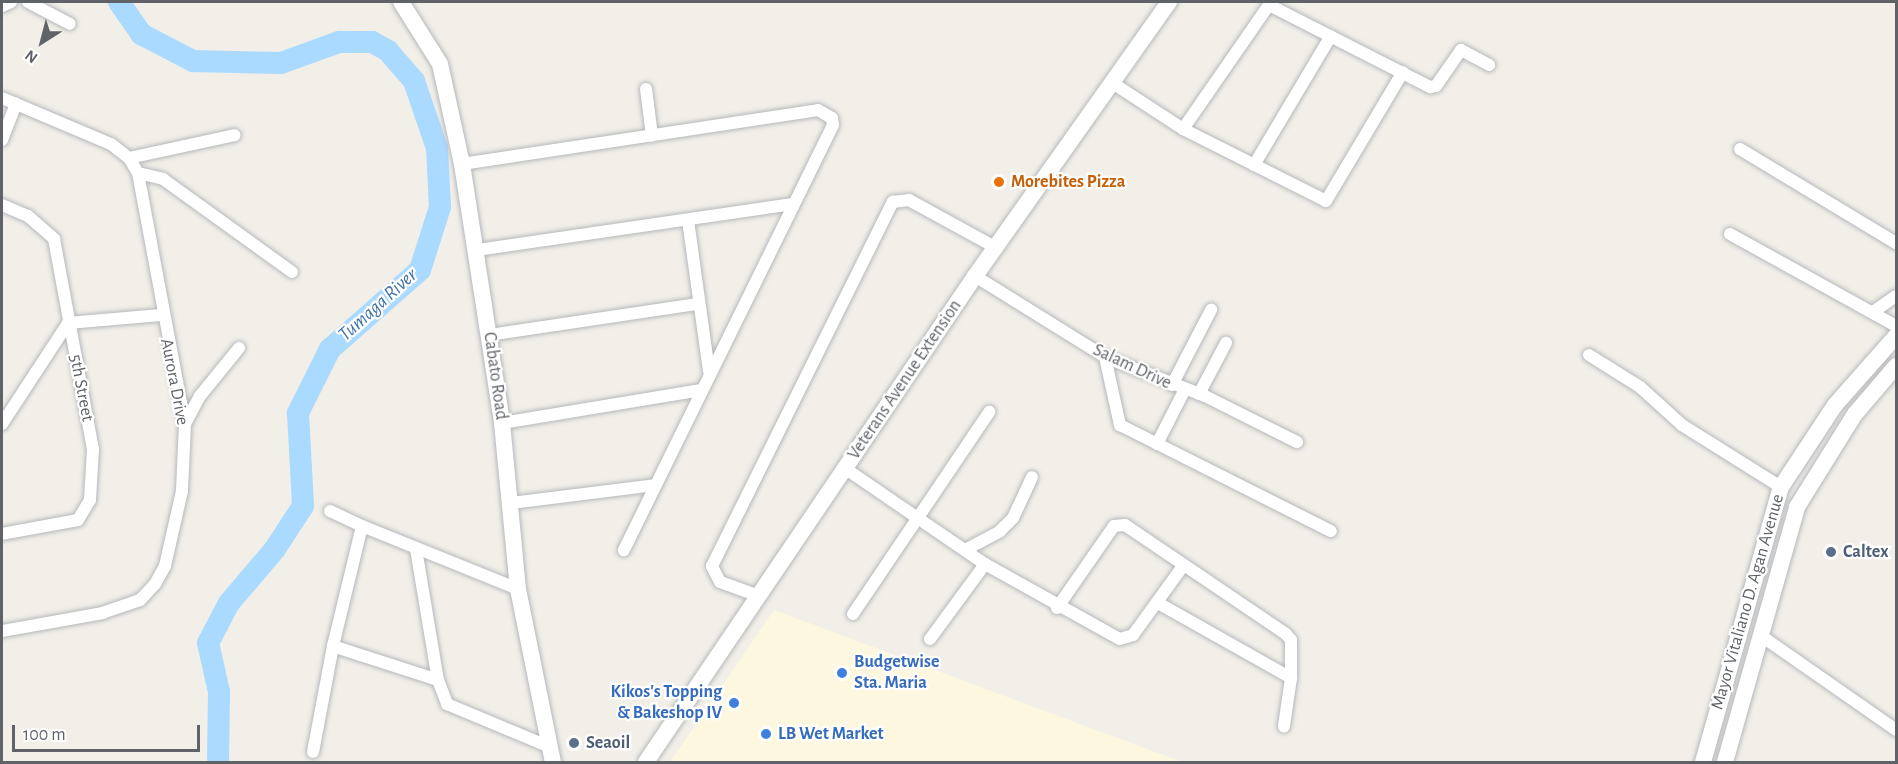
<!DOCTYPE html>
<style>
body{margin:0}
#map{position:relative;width:1898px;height:764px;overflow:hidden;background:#f1efe8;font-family:"Alegreya Sans",sans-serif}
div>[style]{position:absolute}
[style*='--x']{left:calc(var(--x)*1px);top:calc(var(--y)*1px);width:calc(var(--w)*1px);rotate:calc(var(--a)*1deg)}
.commercial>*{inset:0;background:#fef7e0}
.river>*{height:22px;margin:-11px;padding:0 11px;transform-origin:11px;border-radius:11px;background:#aadaff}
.roads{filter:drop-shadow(0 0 2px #b5b8bc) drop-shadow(0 0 2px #b5b8bc)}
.street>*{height:12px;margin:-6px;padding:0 6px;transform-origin:6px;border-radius:6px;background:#fff}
.secondary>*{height:16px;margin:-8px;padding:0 8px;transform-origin:8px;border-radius:8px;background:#fff}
.dots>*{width:16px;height:16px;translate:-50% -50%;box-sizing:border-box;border:3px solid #fff;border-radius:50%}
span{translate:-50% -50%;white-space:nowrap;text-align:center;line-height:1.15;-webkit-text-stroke:4.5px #fff;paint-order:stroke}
.food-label{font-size:18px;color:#c56008;font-weight:700}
.left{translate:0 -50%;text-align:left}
.street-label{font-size:18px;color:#5f6368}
.service-label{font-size:18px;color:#4e5e75;font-weight:700}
.shop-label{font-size:18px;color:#366cbe;font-weight:700}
.right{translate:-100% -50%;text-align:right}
.water-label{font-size:20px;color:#4174aa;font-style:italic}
.frame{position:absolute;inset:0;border:3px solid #5f6368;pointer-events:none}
.north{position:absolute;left:12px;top:12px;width:60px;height:60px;-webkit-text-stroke:4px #fff;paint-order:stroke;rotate:216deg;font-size:16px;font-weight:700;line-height:24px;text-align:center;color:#5f6368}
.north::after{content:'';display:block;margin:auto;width:21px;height:27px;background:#5f6368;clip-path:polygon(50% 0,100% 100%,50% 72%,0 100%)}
.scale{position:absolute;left:12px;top:725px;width:188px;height:27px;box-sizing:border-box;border:3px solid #5f6368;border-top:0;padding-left:8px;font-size:18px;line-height:21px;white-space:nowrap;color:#5f6368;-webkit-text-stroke:4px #fff;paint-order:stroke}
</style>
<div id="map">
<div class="commercial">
<div style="clip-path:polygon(774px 610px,1182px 762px,670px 762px)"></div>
</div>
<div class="river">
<div style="--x:119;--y:2;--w:39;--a:55"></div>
<div style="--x:141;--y:34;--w:59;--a:27.4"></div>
<div style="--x:193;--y:61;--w:88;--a:1.3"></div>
<div style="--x:281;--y:63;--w:62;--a:-19.9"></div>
<div style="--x:339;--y:42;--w:33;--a:0"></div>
<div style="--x:372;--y:42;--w:18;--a:29"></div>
<div style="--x:388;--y:51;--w:40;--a:49"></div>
<div style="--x:414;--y:81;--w:71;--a:71.1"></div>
<div style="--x:437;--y:148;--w:59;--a:87.1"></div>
<div style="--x:440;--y:207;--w:66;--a:107.6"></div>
<div style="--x:420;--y:270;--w:120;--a:138.7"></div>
<div style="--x:330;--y:349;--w:72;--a:116.6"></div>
<div style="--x:298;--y:413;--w:93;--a:86.9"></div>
<div style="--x:303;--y:506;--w:51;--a:123.1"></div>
<div style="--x:275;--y:549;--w:71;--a:130.4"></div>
<div style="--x:229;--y:603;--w:45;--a:117.7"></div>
<div style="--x:208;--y:643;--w:50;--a:77.3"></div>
<div style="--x:219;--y:692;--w:70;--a:90.8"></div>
</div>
<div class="roads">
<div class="street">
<div style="--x:28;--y:2;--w:47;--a:27.6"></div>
<div style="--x:2;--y:6;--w:10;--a:-24"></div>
<div style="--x:1111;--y:82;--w:86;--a:33.1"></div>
<div style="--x:1183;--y:129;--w:160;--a:26.7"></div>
<div style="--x:1326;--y:201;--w:150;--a:-59.2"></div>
<div style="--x:646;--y:89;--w:47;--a:82.7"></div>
<div style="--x:2;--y:98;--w:118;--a:22.9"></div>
<div style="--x:111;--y:144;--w:23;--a:38"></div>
<div style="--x:129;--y:158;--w:17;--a:59"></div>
<div style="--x:138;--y:173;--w:255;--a:79.4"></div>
<div style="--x:185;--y:424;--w:67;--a:92.6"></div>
<div style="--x:182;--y:491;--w:77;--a:102.8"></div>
<div style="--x:165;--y:566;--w:21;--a:119"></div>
<div style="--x:155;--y:584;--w:22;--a:133"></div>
<div style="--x:140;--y:600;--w:39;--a:161"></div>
<div style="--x:103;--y:613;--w:103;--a:169.9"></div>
<div style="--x:1183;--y:129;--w:151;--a:-55.3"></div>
<div style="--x:1269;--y:5;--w:181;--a:27"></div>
<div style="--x:1430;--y:87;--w:6;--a:-9"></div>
<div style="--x:1436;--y:86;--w:44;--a:-55.2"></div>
<div style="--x:1461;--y:50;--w:32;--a:28"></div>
<div style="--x:2;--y:140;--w:39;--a:-69"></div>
<div style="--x:1740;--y:149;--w:182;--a:31.1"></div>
<div style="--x:129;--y:158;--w:108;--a:-12.2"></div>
<div style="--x:462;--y:164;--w:360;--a:-8.6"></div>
<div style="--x:818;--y:110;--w:16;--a:30"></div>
<div style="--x:832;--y:118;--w:7;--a:82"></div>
<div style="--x:833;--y:125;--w:474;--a:116.2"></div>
<div style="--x:1254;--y:165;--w:150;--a:-59.2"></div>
<div style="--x:138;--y:173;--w:26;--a:13"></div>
<div style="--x:163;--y:179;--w:159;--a:35.8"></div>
<div style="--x:2;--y:205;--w:28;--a:23"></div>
<div style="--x:28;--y:216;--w:35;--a:41"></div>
<div style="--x:54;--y:239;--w:214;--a:79.5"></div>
<div style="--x:93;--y:449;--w:51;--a:93.4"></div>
<div style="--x:90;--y:500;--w:23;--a:121"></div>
<div style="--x:78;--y:520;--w:77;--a:169.6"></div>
<div style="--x:688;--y:220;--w:153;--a:82.1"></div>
<div style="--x:1730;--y:234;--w:190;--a:29"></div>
<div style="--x:477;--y:250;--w:320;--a:-8.3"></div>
<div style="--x:975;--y:276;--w:153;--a:31.9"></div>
<div style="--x:1105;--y:357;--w:107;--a:21.3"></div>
<div style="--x:1205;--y:396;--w:103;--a:26.6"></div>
<div style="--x:1873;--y:312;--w:28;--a:-35"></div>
<div style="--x:489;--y:335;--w:210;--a:-8.5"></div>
<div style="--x:1589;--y:355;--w:60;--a:32.1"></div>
<div style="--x:1640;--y:387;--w:57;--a:42.1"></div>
<div style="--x:1682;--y:425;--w:117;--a:32.1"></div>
<div style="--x:1105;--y:357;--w:70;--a:77.6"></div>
<div style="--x:1120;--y:425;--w:236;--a:26.7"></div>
<div style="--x:1172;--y:385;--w:85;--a:-62.5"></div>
<div style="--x:1199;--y:394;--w:58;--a:-62.1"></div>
<div style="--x:502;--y:423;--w:202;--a:-9.4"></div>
<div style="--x:2;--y:424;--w:121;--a:-56.8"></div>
<div style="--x:68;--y:323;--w:93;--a:-4.9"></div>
<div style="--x:185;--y:424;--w:32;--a:-62"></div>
<div style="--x:200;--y:396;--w:62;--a:-50.9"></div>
<div style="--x:1157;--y:444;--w:59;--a:-63"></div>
<div style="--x:846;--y:469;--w:168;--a:34.4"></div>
<div style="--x:985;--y:564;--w:154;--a:29.1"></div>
<div style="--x:1120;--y:639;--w:14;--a:-17"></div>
<div style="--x:1133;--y:635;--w:85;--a:-54.1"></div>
<div style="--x:511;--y:503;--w:145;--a:-7.1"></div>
<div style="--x:330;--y:511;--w:35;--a:25"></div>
<div style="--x:416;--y:549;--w:133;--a:80.5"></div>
<div style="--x:438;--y:680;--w:26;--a:69"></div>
<div style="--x:447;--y:704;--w:112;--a:22.7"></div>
<div style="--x:965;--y:550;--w:40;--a:-28"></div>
<div style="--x:1000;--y:531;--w:18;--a:-45"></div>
<div style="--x:1013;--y:518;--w:45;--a:-65.1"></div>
<div style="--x:756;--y:595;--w:38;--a:-160"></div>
<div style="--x:720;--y:582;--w:18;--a:-117"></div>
<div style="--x:712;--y:566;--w:407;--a:-63.6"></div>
<div style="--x:893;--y:202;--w:16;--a:-7"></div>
<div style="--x:909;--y:200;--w:98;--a:28.7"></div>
<div style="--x:1158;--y:603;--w:153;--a:29.4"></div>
<div style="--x:1057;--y:608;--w:100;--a:-55.2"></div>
<div style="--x:1114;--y:526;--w:11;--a:-5"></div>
<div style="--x:1125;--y:525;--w:194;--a:34.1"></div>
<div style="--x:1286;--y:634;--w:8;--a:50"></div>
<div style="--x:1291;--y:640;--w:38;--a:90"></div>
<div style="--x:1291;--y:678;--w:49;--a:98.3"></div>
<div style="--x:853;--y:614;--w:244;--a:-56"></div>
<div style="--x:1760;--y:635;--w:166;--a:34.9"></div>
<div style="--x:930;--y:639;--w:93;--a:-53.7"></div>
<div style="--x:438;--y:680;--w:110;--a:-162.1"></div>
<div style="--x:333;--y:646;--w:123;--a:-76.4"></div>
<div style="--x:362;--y:526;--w:168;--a:22"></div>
<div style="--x:313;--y:752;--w:108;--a:-79.3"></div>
</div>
<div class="secondary">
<div style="--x:401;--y:2;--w:73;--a:57.8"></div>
<div style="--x:440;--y:64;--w:102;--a:77.6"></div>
<div style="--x:462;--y:164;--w:262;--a:81.2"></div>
<div style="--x:502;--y:423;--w:167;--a:84.5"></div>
<div style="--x:518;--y:589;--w:177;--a:78.6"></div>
<div style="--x:646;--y:762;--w:587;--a:-55.9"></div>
<div style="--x:975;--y:276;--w:336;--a:-54.7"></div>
<div style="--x:1703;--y:762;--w:286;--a:-74.2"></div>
<div style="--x:1781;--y:487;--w:98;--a:-56.6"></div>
<div style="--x:1835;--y:405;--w:92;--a:-48.5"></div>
<div style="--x:1725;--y:762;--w:265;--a:-74.2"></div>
<div style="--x:1797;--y:507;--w:110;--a:-58.1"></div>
<div style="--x:1855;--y:414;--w:63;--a:-49.5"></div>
</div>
</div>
<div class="dots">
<div style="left:999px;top:182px;background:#e8710a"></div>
<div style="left:1831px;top:552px;background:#5c6f8a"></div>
<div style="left:842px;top:673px;background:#3f7fe0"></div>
<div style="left:734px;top:703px;background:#3f7fe0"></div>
<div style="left:766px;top:734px;background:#3f7fe0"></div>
<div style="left:574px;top:743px;background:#5c6f8a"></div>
</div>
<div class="food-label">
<span class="left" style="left:1011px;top:182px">Morebites Pizza</span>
</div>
<div class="street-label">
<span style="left:1132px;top:367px;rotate:25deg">Salam Drive</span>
<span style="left:495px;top:376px;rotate:82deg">Cabato Road</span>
<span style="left:905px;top:380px;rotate:-56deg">Veterans Avenue Extension</span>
<span style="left:174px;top:382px;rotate:79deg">Aurora Drive</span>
<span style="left:81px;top:388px;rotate:79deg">5th Street</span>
<span style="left:1748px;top:602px;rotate:-74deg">Mayor Vitaliano D. Agan Avenue</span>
</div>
<div class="service-label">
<span class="left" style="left:1843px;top:552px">Caltex</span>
<span class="left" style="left:586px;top:743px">Seaoil</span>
</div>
<div class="shop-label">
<span class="left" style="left:854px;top:673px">Budgetwise<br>Sta. Maria</span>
<span class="right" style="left:722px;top:703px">Kikos's Topping<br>&amp; Bakeshop IV</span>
<span class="left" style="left:778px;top:734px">LB Wet Market</span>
</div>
<div class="water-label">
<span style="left:378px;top:305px;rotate:-42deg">Tumaga River</span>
</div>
<div class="frame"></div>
<div class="north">N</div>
<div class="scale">100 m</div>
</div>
